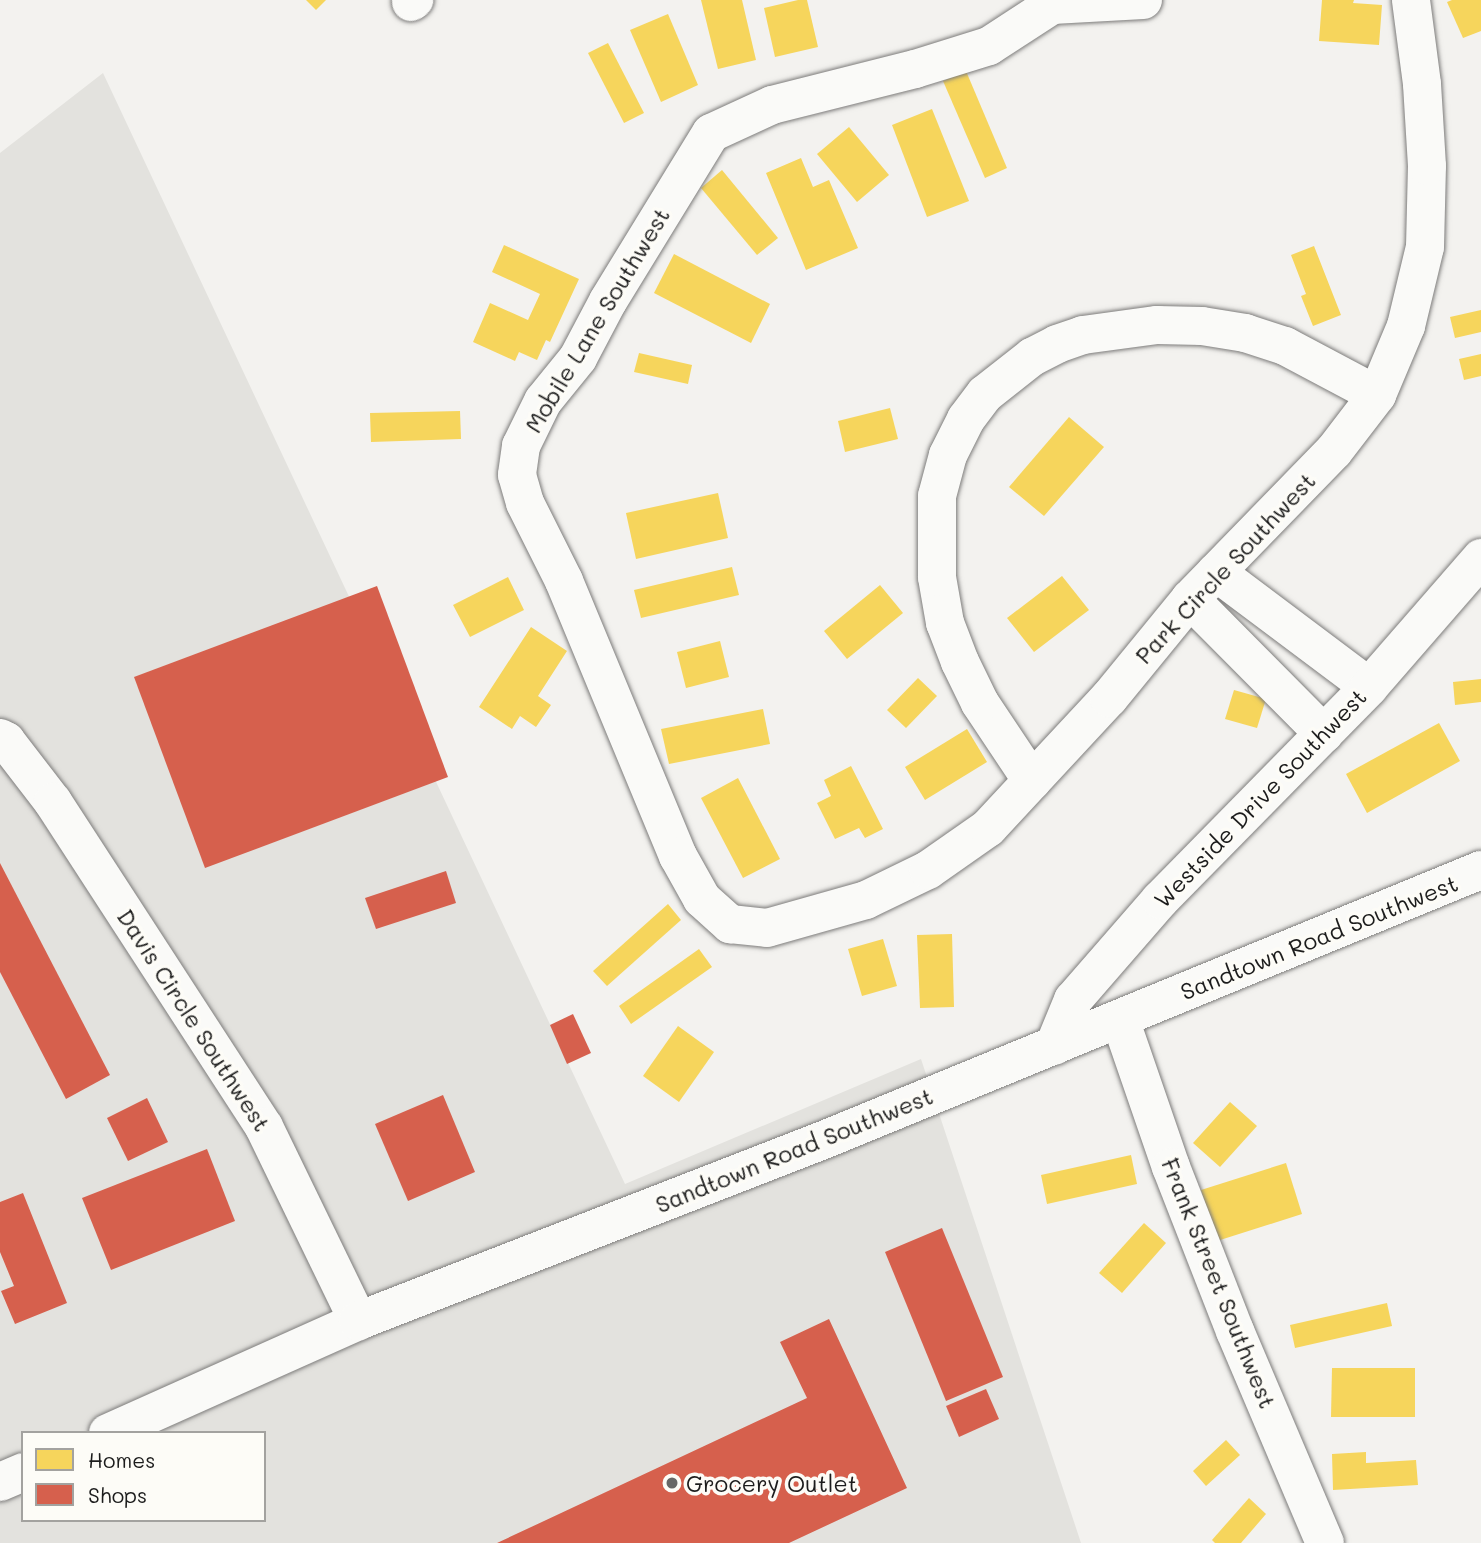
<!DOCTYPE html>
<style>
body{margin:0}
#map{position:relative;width:1481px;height:1543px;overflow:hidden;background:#f3f2ef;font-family:Mali,sans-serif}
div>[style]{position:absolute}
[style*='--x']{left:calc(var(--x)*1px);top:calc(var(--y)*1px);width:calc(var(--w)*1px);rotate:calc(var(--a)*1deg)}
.built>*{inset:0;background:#e3e2de}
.homes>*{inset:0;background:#f6d55c}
.shops>*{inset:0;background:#d6604d}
.roads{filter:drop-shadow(0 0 2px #7d7c7b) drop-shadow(0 0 2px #7d7c7b)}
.minor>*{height:38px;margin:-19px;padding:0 19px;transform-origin:19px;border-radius:19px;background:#fafaf8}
.dots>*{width:19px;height:19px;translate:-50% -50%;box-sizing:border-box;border:4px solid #fdfcf7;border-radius:50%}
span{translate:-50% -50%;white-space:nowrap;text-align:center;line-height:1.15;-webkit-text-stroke:7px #fdfcf7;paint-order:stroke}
.street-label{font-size:23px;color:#1c1c1c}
.poi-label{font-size:23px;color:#1c1c1c}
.left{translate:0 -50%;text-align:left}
.legend{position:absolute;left:21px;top:1431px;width:245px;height:91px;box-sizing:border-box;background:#fdfcf7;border:2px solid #a3a29f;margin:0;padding:9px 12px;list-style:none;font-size:21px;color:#1c1c1c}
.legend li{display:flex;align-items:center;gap:14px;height:35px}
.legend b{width:35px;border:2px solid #a3a29f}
</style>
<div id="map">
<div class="built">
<div style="clip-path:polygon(evenodd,103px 73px,625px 1184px,921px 1059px,1081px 1543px,0 1543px,0 153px,103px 73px,23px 1433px,264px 1433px,264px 1520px,23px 1520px,23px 1433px)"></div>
</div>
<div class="homes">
<div style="clip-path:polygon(306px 0,326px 0,316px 10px)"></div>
<div style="clip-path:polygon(701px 0,742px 0,756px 60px,718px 69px)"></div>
<div style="clip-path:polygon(798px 0,807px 0,818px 47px,775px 57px,764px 8px)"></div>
<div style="clip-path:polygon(1322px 0,1354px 0,1353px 3px,1382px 5px,1379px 45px,1319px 41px)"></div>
<div style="clip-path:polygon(1452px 0,1481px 0,1481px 31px,1463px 38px,1447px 2px)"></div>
<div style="clip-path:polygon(668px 14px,698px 85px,661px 102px,630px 30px)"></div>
<div style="clip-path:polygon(608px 43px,644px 113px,624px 123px,588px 53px)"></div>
<div style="clip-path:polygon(966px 71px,1007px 168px,985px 178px,943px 81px)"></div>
<div style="clip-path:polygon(932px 109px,969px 201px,927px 217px,892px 125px)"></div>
<div style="clip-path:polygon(849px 127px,889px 175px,857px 202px,817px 154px)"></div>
<div style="clip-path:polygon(801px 158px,813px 187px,829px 180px,858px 248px,806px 270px,766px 173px)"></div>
<div style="clip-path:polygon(722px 170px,778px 238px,757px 255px,701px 188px)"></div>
<div style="clip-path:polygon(504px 245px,579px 279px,550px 342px,546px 340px,537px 360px,519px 352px,515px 361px,473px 342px,490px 303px,528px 320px,540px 294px,492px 272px)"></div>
<div style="clip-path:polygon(1314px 246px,1341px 315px,1313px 326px,1301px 296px,1306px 294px,1291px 255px)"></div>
<div style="clip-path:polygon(674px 254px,770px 304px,751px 343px,654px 293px)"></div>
<div style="clip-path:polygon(1481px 310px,1481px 332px,1455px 338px,1450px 317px)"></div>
<div style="clip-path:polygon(639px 353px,692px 365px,688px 384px,634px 372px)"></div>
<div style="clip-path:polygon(1481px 354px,1481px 376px,1464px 380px,1459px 359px)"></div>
<div style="clip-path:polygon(890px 408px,898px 439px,845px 452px,838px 421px)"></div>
<div style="clip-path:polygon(460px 411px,461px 439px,371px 442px,370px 413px)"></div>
<div style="clip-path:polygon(1069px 417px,1104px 447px,1044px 516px,1009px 487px)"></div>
<div style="clip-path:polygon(718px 493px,728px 538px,636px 559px,626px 513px)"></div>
<div style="clip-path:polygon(732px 567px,739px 595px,641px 618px,634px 590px)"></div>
<div style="clip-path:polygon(1062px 576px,1089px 610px,1034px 652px,1007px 618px)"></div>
<div style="clip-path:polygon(508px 577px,524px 610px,470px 637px,453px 605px)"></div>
<div style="clip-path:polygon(880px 585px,903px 613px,847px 659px,824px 631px)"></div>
<div style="clip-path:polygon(531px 627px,567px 651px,538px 696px,551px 705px,536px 727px,520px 716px,512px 729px,479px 707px)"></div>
<div style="clip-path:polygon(720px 641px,729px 677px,686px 688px,677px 652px)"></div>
<div style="clip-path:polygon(918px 678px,937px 696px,906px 728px,887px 710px)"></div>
<div style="clip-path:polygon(1481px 679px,1481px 702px,1455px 705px,1453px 682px)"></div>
<div style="clip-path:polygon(1234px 690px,1266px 699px,1257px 728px,1225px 719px)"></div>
<div style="clip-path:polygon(763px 709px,770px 744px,669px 764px,661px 729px)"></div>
<div style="clip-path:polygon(1439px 723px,1460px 761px,1367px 813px,1346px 774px)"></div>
<div style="clip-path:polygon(967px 729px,987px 762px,925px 800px,905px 767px)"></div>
<div style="clip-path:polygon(851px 766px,883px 829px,865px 838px,859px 828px,835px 839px,817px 803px,831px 796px,824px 780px)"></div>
<div style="clip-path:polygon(738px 778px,780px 859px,743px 878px,701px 798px)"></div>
<div style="clip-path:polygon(668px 904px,681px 920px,607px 986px,593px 971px)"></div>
<div style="clip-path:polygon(952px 934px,954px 1007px,920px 1008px,917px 935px)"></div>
<div style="clip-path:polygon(883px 939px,897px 986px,862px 996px,848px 949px)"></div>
<div style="clip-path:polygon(699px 949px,712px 967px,631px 1024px,619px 1006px)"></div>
<div style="clip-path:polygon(678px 1026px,714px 1052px,679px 1102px,643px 1076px)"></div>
<div style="clip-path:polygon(1230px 1102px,1257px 1126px,1220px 1167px,1193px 1143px)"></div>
<div style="clip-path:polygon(1131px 1155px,1137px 1184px,1047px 1204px,1041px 1175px)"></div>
<div style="clip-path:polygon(1286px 1163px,1302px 1214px,1217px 1241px,1201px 1190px)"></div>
<div style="clip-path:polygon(1144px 1223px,1166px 1243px,1122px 1293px,1099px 1273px)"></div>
<div style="clip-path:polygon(1387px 1303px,1392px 1326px,1295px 1348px,1290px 1325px)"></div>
<div style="clip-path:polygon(1332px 1368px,1415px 1368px,1415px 1417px,1331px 1417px)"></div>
<div style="clip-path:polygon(1226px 1440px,1240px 1455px,1206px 1486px,1193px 1471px)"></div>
<div style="clip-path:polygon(1366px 1452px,1366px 1463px,1416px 1460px,1418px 1485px,1333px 1490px,1332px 1454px)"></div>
<div style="clip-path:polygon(1249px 1498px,1266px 1514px,1241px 1543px,1215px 1543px,1212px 1540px)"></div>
</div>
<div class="shops">
<div style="clip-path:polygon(377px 586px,448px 777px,205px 868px,134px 677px)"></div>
<div style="clip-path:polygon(0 863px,110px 1075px,66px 1099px,0 972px)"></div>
<div style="clip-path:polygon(446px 871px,456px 903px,376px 929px,365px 898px)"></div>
<div style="clip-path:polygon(573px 1014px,591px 1053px,567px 1064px,550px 1025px)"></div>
<div style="clip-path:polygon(443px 1095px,475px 1172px,408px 1201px,375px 1124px)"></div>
<div style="clip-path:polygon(147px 1098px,168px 1142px,128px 1161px,107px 1118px)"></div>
<div style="clip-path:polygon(207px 1149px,235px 1221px,111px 1270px,82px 1198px)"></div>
<div style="clip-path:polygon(23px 1193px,67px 1303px,15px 1324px,1px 1291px,14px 1286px,0 1252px,0 1202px)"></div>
<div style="clip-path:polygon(942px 1228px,1003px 1377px,946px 1401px,885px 1252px)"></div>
<div style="clip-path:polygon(829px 1319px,907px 1488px,789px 1543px,497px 1543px,807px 1398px,780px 1342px)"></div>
<div style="clip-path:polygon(986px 1389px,999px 1419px,959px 1437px,946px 1406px)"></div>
</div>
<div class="roads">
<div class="minor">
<div style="--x:1143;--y:0;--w:91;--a:176.9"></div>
<div style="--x:1052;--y:5;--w:75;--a:146.9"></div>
<div style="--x:989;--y:46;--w:77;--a:162.7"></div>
<div style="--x:915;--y:69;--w:147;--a:165.9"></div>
<div style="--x:772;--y:105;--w:67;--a:155.3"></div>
<div style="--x:711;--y:133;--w:197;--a:121.5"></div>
<div style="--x:608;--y:301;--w:64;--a:117.8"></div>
<div style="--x:578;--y:358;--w:55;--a:129.1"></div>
<div style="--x:543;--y:401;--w:50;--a:116.1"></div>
<div style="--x:521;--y:446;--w:29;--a:98"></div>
<div style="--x:517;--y:475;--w:29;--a:74"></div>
<div style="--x:525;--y:503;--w:87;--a:63.4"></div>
<div style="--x:564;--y:581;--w:298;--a:67.5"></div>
<div style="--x:678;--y:856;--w:49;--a:60.8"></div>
<div style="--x:702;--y:899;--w:38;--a:42"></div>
<div style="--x:730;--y:924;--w:37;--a:6"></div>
<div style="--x:767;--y:928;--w:103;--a:-15.8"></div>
<div style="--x:866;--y:900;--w:69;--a:-25.8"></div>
<div style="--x:928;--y:870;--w:73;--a:-35"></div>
<div style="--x:988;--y:828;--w:178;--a:-47.1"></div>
<div style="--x:1109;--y:698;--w:128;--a:-50.7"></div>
<div style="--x:1190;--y:599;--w:206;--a:-45.8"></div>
<div style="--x:1334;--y:451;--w:71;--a:-52.5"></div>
<div style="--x:1377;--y:395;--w:75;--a:-67.2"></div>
<div style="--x:1406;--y:326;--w:81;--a:-76.5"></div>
<div style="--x:1425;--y:247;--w:81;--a:-88.6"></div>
<div style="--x:1427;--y:166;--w:82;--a:-93.5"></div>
<div style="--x:1422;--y:84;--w:85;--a:-97.5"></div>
<div style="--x:411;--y:2;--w:4;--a:-34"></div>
<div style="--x:1216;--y:572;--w:191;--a:36.9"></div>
<div style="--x:1190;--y:599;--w:190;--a:45.2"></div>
<div style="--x:0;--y:738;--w:7;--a:27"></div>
<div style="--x:6;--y:741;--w:77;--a:52.4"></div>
<div style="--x:53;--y:802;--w:387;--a:57"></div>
<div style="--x:264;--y:1127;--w:216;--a:64.1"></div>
<div style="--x:1032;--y:781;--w:94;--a:-123.7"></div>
<div style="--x:980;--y:703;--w:46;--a:-116"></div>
<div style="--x:960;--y:662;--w:42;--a:-111"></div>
<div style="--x:945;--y:623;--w:47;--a:-99.9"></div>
<div style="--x:937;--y:577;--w:81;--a:-90"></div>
<div style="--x:937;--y:496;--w:42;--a:-75"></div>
<div style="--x:948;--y:455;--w:40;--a:-63.4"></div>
<div style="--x:966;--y:419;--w:31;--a:-53"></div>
<div style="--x:985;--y:394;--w:60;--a:-38.2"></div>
<div style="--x:1032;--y:357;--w:28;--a:-27"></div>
<div style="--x:1057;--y:344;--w:28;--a:-19"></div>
<div style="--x:1083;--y:335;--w:75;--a:-7.7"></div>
<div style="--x:1157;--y:325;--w:45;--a:1.3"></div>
<div style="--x:1202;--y:326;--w:44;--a:9.2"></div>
<div style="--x:1245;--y:333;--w:42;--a:18"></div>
<div style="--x:1285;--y:346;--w:104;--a:28"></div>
<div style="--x:1120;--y:1019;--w:157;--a:71"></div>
<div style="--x:1171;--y:1167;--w:176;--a:68.7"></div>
<div style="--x:1235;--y:1331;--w:230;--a:67"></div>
<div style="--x:1054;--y:1046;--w:50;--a:-67.6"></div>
<div style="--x:1073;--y:1000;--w:133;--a:-49"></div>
<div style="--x:1160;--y:900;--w:298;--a:-45.5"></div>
<div style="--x:1369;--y:687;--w:171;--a:-49"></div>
<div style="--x:108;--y:1433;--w:274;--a:-24.1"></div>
<div style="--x:358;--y:1321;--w:502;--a:-21.25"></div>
<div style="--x:826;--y:1139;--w:708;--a:-22.33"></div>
<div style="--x:0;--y:1482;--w:25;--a:-23"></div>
</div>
</div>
<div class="dots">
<div style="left:672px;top:1483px;background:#676766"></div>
</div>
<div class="street-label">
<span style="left:597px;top:320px;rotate:-59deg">Mobile Lane Southwest</span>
<span style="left:1225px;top:568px;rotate:-47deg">Park Circle Southwest</span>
<span style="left:1260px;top:798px;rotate:-46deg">Westside Drive Southwest</span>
<span style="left:1319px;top:937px;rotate:-22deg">Sandtown Road Southwest</span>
<span style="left:194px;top:1020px;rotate:57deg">Davis Circle Southwest</span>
<span style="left:794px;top:1150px;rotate:-22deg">Sandtown Road Southwest</span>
<span style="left:1219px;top:1283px;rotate:68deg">Frank Street Southwest</span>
</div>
<div class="poi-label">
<span class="left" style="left:686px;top:1483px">Grocery Outlet</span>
</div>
<ul class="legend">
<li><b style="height:19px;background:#f6d55c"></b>Homes</li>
<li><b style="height:19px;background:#d6604d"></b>Shops</li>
</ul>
</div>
